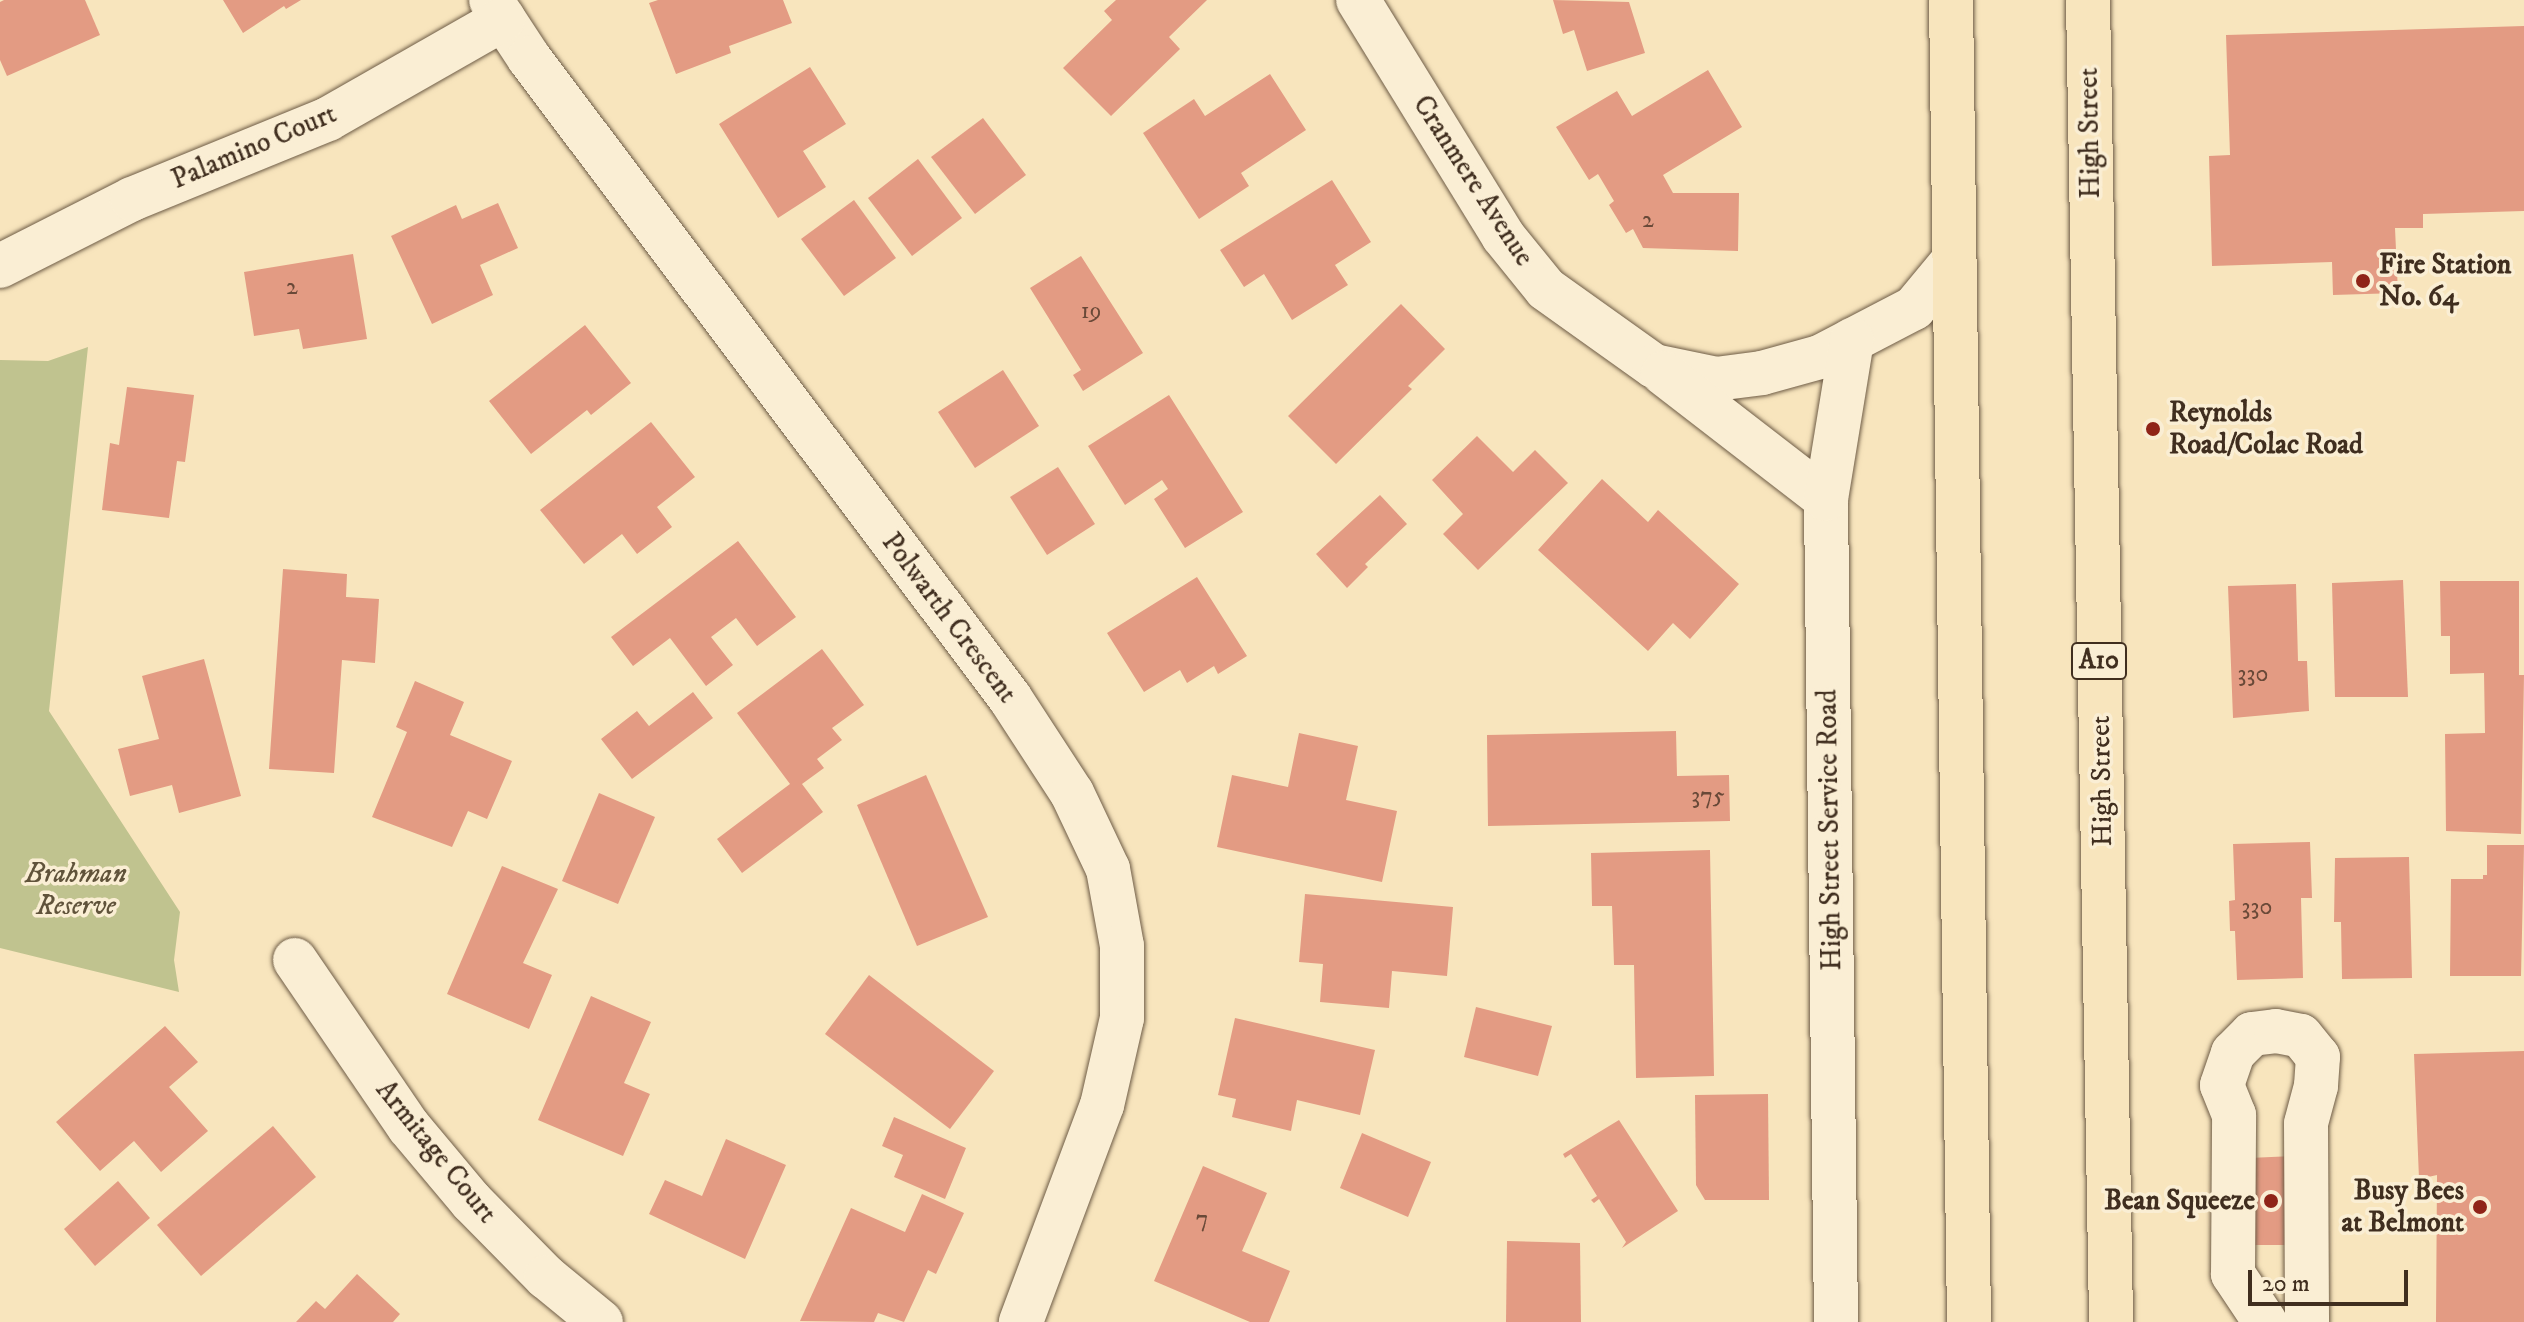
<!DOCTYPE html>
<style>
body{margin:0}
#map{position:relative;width:2524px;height:1322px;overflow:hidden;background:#f8e5bd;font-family:"IM FELL DW Pica",serif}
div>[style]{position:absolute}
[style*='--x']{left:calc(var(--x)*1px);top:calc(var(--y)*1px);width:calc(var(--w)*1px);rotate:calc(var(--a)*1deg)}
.green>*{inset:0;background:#c0c38f}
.building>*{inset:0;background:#e39b83}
.roads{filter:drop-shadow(0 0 2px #6e5c46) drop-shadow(0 0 2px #6e5c46)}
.minor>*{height:44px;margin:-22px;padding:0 22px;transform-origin:22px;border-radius:22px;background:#faeed4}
.highway>*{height:44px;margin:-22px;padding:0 22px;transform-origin:22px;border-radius:22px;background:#f8e5bd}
.dots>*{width:22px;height:22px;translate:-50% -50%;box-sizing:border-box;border:4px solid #faeed4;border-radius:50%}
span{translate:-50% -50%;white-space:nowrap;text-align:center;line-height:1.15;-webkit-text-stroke:7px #faeed4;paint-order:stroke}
.number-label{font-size:24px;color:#694938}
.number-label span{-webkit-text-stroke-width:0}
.shield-label span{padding:2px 6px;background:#faeed4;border:2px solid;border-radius:6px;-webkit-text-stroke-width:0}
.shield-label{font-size:26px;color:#402e1f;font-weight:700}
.street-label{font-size:28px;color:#402e1f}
.poi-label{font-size:28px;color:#402e1f;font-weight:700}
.left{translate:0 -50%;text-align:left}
.right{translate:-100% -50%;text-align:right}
.park-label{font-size:28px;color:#60533b;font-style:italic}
.scale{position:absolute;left:2248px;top:1270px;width:160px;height:36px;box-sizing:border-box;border:4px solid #402e1f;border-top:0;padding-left:10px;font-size:24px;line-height:28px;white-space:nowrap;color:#402e1f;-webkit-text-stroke:6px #faeed4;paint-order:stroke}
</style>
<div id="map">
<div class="green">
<div style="clip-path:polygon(88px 347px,49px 711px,180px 912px,174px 960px,179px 992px,0 948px,0 360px,48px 361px)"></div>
</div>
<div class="building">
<div style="clip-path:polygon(4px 0,85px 0,100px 35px,7px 76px,0 60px,0 2px)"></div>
<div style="clip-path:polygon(223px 0,301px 0,286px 9px,284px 6px,243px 33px)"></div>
<div style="clip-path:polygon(658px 0,783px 0,792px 23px,729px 46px,731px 53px,676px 74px,649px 3px)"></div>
<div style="clip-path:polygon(1116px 0,1207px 0,1169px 37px,1180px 49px,1111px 116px,1063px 68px,1112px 20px,1104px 11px)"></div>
<div style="clip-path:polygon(1553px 0,1629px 2px,1645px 53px,1587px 71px,1574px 30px,1563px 34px)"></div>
<div style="clip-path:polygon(2524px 26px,2524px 211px,2423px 214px,2423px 228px,2395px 228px,2398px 293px,2333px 295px,2332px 262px,2212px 266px,2209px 156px,2230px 155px,2226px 35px)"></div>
<div style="clip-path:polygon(810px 67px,846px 124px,803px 151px,826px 187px,778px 218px,719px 124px)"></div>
<div style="clip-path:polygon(1708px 70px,1742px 127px,1663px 175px,1673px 193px,1739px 193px,1738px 251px,1643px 248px,1633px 229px,1626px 233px,1609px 205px,1614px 201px,1598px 174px,1589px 180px,1556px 127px,1617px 91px,1632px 116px)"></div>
<div style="clip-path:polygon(1270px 74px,1306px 130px,1241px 173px,1249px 186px,1199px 219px,1143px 133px,1194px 99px,1205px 116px)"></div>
<div style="clip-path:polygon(983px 118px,1026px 175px,975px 214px,931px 157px)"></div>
<div style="clip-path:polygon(918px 159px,962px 218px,912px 256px,868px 198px)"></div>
<div style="clip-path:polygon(1332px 180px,1371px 242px,1335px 265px,1348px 285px,1292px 320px,1264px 274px,1244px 287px,1220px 250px)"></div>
<div style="clip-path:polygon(854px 200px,896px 258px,844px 296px,801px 239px)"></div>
<div style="clip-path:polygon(498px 203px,518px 248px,480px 265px,493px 295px,432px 324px,391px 236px,456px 205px,462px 219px)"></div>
<div style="clip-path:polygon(353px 254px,367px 339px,303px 349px,299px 329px,254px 336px,244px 272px)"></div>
<div style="clip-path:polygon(1081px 256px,1143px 353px,1083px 391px,1073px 375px,1081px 370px,1030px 288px)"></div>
<div style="clip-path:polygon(1401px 304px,1445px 349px,1408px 386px,1412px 389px,1336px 464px,1288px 416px)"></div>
<div style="clip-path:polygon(585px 325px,631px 383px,591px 415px,587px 410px,531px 454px,489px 401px)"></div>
<div style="clip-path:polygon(1003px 370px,1039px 426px,975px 468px,938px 412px)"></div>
<div style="clip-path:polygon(127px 387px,194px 395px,185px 462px,177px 461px,169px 518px,102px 510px,110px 443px,119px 445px)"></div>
<div style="clip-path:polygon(1169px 395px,1243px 512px,1185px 548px,1154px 499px,1168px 489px,1162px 480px,1125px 505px,1088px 446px)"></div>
<div style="clip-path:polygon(651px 422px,695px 477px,657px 507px,672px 527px,637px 554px,622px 534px,584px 564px,540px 510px)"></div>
<div style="clip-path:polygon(1477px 436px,1513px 472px,1535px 450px,1568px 483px,1478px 570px,1443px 534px,1463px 514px,1432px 480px)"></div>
<div style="clip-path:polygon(1058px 467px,1095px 524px,1047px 555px,1010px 497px)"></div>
<div style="clip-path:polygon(1602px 479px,1648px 522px,1658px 510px,1739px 584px,1690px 639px,1673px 623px,1648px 651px,1538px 550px)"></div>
<div style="clip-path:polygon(1380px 495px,1407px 524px,1365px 564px,1368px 567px,1347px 588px,1316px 554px)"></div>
<div style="clip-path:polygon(738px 541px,796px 617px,757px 646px,736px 618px,711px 637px,733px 665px,706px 686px,670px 638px,633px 666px,611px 637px)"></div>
<div style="clip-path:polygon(283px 569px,347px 574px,346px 597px,379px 599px,375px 663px,342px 660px,334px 773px,269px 769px)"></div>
<div style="clip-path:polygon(1197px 577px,1247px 656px,1218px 674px,1214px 666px,1187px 683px,1180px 670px,1144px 692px,1107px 633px)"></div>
<div style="clip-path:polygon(2403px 580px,2408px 697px,2335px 697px,2332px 583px)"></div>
<div style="clip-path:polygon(2440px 581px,2519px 581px,2519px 675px,2524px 675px,2521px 834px,2446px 831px,2445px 734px,2485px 733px,2484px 673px,2450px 674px,2450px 636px,2441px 636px)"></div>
<div style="clip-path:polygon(2296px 584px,2298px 661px,2307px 661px,2309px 711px,2233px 718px,2228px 586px)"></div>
<div style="clip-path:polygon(822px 649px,864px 705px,832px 728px,842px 740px,817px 759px,824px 768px,802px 784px,823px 812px,742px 873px,717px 839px,790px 784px,737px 713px)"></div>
<div style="clip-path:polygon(204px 659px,241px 796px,179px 813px,172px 785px,130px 796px,118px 749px,159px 739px,142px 676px)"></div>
<div style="clip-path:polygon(415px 681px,464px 702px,450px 735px,512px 761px,487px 819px,468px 811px,452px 847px,372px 817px,407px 732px,396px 727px)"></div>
<div style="clip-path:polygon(693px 692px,713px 718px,632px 779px,601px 739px,637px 711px,649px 726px)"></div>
<div style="clip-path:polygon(1676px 731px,1677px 776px,1729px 775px,1730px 821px,1488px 826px,1487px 735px)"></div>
<div style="clip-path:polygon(1299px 733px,1358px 746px,1346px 800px,1397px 811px,1382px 882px,1217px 847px,1232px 775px,1288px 787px)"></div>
<div style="clip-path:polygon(926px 775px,988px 917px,917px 946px,857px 805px)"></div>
<div style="clip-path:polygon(599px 793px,655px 817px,618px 904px,562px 881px)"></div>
<div style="clip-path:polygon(2310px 842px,2312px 898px,2301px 898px,2303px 978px,2237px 980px,2235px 931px,2230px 931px,2229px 901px,2235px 900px,2233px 844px)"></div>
<div style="clip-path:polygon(2487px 845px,2524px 845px,2521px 976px,2450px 976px,2451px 879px,2483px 879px,2483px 875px,2487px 875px)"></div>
<div style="clip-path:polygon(1710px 850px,1714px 1076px,1636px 1078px,1634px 965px,1614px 965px,1612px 906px,1592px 906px,1591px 853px)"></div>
<div style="clip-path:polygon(2409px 857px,2412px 978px,2342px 979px,2341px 922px,2334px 922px,2335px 858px)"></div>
<div style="clip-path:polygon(502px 866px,558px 889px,523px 963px,552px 975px,529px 1029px,447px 994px)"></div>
<div style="clip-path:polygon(1305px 894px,1453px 907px,1447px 976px,1392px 971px,1389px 1008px,1320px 1002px,1323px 964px,1299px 962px)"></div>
<div style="clip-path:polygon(869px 975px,994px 1071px,950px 1129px,825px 1034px)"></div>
<div style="clip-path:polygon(591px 996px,651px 1022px,624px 1083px,650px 1094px,623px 1156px,538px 1120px)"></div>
<div style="clip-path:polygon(1476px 1007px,1552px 1026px,1538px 1076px,1464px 1057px)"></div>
<div style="clip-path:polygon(1235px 1018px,1375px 1050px,1360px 1115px,1297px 1100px,1291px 1131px,1232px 1117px,1236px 1099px,1218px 1095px)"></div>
<div style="clip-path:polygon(165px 1026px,198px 1062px,169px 1087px,208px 1131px,161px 1172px,134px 1141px,100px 1171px,56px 1122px)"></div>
<div style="clip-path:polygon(2524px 1051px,2524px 1322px,2436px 1322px,2437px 1175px,2419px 1179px,2414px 1054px)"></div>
<div style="clip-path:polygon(1768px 1094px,1769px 1200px,1705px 1200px,1696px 1185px,1695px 1095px)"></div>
<div style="clip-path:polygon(894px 1117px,966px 1148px,945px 1199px,894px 1177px,903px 1155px,882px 1146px)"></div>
<div style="clip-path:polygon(1619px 1120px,1678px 1211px,1622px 1248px,1626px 1242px,1599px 1199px,1594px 1203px,1591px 1200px,1597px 1196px,1571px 1154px,1565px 1158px,1563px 1154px)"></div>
<div style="clip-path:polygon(273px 1126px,316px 1177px,201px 1276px,157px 1225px)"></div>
<div style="clip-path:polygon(1362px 1133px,1431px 1162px,1408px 1217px,1340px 1188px)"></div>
<div style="clip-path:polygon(726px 1139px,786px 1165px,745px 1259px,649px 1214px,665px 1180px,702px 1196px)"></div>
<div style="clip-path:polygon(2291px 1156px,2293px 1245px,2251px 1245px,2249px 1158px)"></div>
<div style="clip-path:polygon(1203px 1166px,1267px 1193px,1242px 1251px,1290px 1271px,1269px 1322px,1250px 1322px,1154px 1281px)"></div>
<div style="clip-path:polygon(118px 1181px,150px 1218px,95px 1266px,64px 1229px)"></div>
<div style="clip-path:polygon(922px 1194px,964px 1213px,936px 1274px,928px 1270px,904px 1322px,878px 1313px,874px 1322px,800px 1321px,851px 1208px,905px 1232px)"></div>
<div style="clip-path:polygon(1507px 1241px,1580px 1243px,1581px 1322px,1506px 1322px)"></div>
<div style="clip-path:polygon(357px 1274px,400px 1314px,393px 1322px,296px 1322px,316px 1301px,325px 1309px)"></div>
</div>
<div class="roads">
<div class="minor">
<div style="--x:491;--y:0;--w:69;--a:56.8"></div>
<div style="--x:529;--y:58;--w:801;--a:53.07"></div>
<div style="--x:1010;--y:698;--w:113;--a:56.9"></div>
<div style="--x:1072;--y:793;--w:84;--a:64.7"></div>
<div style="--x:1108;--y:869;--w:78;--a:79.7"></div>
<div style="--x:1122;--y:946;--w:72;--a:90"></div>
<div style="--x:1122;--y:1018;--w:89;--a:102.9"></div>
<div style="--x:1102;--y:1105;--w:232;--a:110.5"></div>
<div style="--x:1358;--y:0;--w:277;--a:58.4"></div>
<div style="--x:1503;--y:236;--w:68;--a:50.9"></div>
<div style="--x:1546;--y:289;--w:133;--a:35.5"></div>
<div style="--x:1654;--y:366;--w:63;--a:11.8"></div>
<div style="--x:1716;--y:379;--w:46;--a:-7.4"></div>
<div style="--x:1762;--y:373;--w:60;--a:-15.4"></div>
<div style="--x:1820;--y:357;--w:106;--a:-27.5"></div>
<div style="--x:1914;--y:308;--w:61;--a:-50.3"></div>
<div style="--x:0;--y:266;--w:148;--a:-26.9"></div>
<div style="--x:132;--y:199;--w:212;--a:-22.2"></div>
<div style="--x:328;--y:119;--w:202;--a:-29.7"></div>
<div style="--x:1663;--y:373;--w:206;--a:37.7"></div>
<div style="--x:295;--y:960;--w:202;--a:55.7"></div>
<div style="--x:409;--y:1127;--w:97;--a:50"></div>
<div style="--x:471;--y:1201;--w:107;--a:45.4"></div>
<div style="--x:546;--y:1277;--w:71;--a:39.3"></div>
<div style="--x:1836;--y:1322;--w:823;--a:-90.7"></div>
<div style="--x:1826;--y:499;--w:161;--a:-80.7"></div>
<div style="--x:2265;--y:1322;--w:58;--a:-123.7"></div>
<div style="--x:2233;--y:1274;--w:159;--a:-89.6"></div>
<div style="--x:2234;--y:1115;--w:32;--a:-112"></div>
<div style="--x:2222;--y:1085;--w:34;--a:-71"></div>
<div style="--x:2233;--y:1053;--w:27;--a:-45"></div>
<div style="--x:2252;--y:1034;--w:24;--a:-7"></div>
<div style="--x:2276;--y:1031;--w:25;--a:11"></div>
<div style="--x:2301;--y:1036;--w:27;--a:51"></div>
<div style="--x:2318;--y:1057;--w:29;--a:94"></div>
<div style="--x:2316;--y:1086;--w:39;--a:105"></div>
<div style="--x:2306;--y:1124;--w:198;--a:89.7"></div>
</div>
<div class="highway">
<div style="--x:1951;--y:0;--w:1322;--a:89.22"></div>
<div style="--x:2088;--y:0;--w:1322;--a:89"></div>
</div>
</div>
<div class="dots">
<div style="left:2363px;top:281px;background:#8f2418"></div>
<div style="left:2153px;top:429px;background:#8f2418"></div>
<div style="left:2271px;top:1201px;background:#8f2418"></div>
<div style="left:2480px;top:1207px;background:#8f2418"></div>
</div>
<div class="number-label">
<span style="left:1648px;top:221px">2</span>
<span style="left:292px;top:288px">2</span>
<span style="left:1091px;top:312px">19</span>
<span style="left:2253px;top:675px">330</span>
<span style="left:1708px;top:797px">375</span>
<span style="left:2257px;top:908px">330</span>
<span style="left:1202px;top:1220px">7</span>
</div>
<div class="shield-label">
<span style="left:2099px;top:661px">A10</span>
</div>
<div class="street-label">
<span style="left:2090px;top:133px;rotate:-91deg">High Street</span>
<span style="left:254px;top:147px;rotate:-23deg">Palamino Court</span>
<span style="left:1473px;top:181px;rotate:57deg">Cranmere Avenue</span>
<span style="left:949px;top:618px;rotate:53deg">Polwarth Crescent</span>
<span style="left:2102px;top:781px;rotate:-91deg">High Street</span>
<span style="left:1830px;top:830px;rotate:-91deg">High Street Service Road</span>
<span style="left:436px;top:1152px;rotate:51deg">Armitage Court</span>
</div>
<div class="poi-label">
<span class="left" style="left:2379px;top:281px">Fire Station<br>No. 64</span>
<span class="left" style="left:2169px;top:429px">Reynolds<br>Road/Colac Road</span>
<span class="right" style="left:2464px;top:1207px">Busy Bees<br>at Belmont</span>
<span class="right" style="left:2255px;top:1201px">Bean Squeeze</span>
</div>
<div class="park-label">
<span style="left:76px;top:890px">Brahman<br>Reserve</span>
</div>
<div class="scale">20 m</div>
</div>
